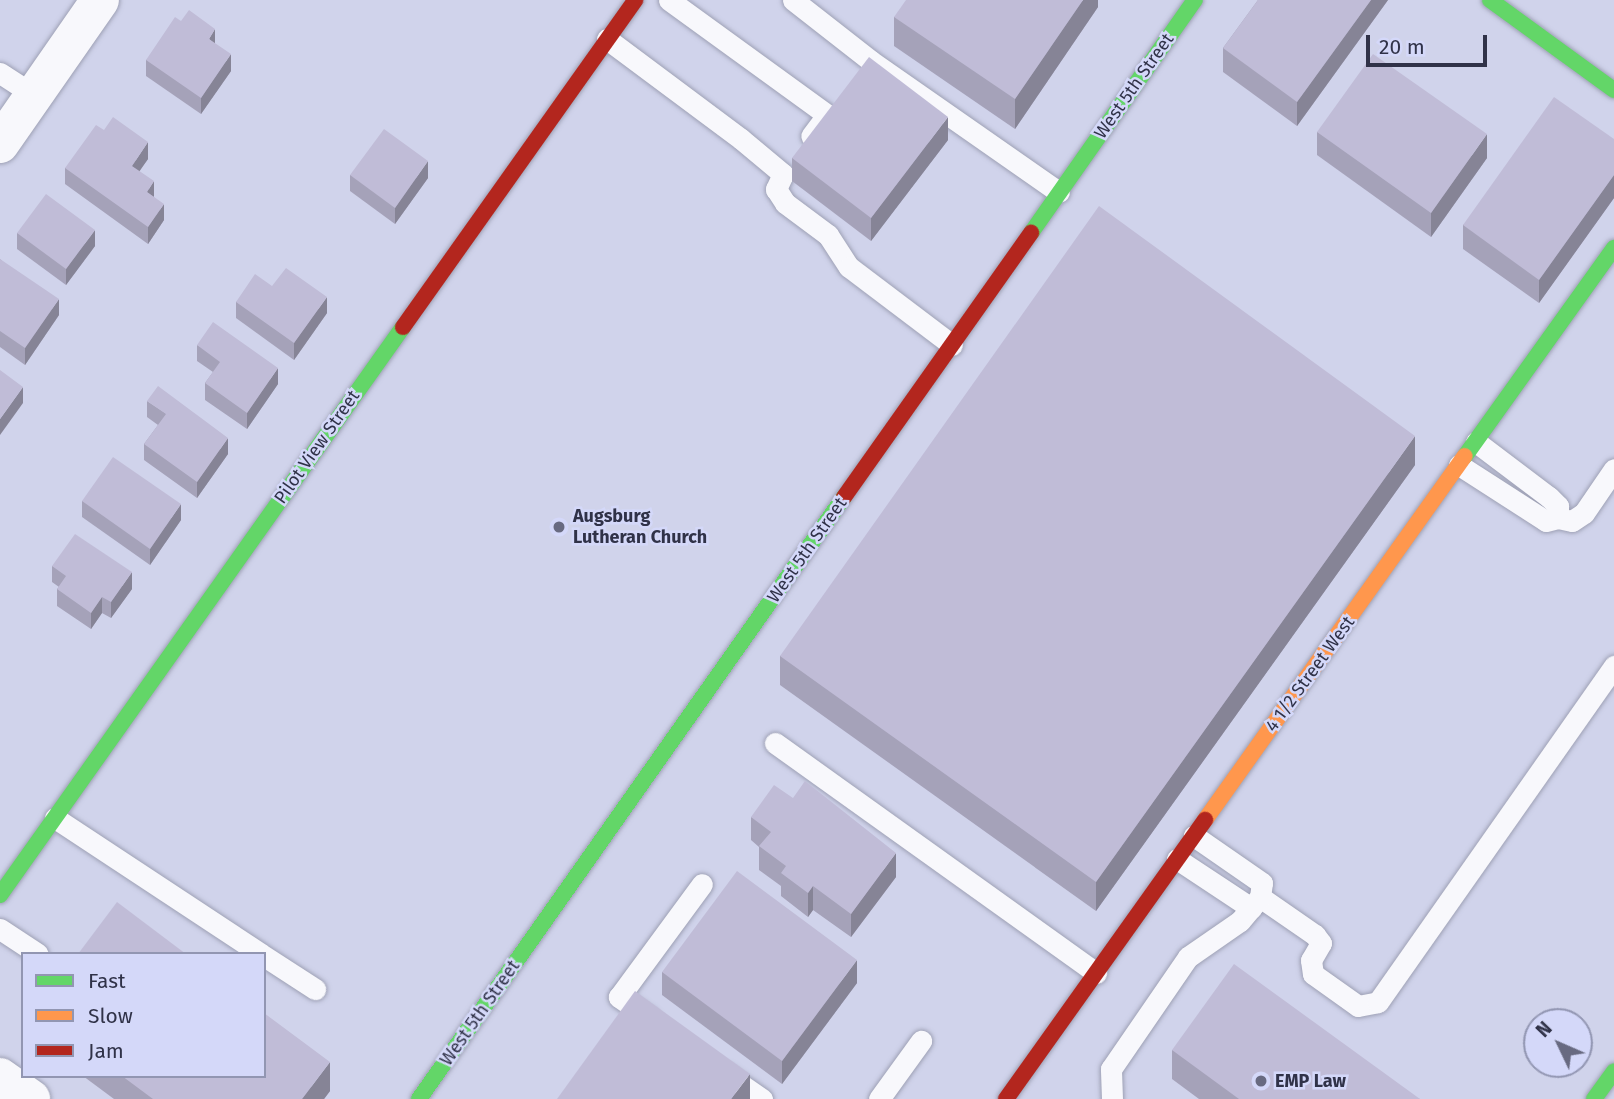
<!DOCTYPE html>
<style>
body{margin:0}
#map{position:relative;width:1614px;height:1099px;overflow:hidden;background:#d0d3eb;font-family:"Fira Sans",sans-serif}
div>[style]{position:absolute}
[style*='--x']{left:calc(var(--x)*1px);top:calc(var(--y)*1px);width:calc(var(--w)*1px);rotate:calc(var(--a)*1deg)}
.roads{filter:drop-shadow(0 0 2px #9ea1b5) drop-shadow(0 0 2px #9ea1b5)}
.lane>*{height:21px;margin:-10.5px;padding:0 10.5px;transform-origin:10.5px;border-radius:10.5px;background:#f8f8fc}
.street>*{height:38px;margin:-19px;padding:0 19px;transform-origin:19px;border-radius:19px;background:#f8f8fc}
.fast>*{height:16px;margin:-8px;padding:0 8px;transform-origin:8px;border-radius:8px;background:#63d668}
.slow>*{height:16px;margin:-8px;padding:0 8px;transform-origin:8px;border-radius:8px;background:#ff974d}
.jam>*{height:16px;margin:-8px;padding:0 8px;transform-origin:8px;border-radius:8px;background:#b3261e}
.wall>*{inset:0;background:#a5a2b9}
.shaded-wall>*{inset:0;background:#868496}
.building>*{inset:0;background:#c0bcd7}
.dots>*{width:19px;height:19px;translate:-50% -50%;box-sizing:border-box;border:4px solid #d4d8f9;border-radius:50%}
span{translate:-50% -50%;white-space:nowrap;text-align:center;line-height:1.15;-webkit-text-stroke:5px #d4d8f9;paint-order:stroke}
.street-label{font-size:18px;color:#303248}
.poi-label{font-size:18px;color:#303248;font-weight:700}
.left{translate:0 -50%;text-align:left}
.legend{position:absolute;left:21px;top:952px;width:245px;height:126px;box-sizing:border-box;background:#d4d8f9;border:2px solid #9296b2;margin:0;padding:9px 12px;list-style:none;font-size:21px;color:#303248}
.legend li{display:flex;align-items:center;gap:14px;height:35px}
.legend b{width:35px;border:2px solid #9296b2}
.north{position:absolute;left:1523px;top:1008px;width:70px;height:70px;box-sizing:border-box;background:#d4d8f9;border:2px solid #9296b2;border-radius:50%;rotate:314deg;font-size:19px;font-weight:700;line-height:28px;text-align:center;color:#303248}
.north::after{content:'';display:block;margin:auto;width:24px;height:32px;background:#686a81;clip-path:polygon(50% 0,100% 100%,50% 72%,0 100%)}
.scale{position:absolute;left:1366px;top:35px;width:121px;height:32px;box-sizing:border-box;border:4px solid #303248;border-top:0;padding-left:9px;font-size:21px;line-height:24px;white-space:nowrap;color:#303248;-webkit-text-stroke:5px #d4d8f9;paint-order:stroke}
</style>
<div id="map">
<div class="roads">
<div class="lane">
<div style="--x:669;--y:0;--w:195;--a:36"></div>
<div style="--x:827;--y:115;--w:26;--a:127"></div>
<div style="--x:793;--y:0;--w:99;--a:38"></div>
<div style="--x:871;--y:61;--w:229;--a:34.9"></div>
<div style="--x:607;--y:39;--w:167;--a:36.7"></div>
<div style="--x:741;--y:139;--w:55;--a:39.8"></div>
<div style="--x:783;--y:174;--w:17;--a:115"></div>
<div style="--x:776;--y:189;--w:17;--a:57"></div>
<div style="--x:785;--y:203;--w:54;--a:36.7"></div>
<div style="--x:828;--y:235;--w:38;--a:57"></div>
<div style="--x:849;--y:267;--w:129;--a:37.1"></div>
<div style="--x:0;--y:73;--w:40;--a:32.9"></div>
<div style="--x:1476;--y:442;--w:91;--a:37"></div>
<div style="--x:1549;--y:497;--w:13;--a:45"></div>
<div style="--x:1558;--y:506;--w:12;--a:90"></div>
<div style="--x:1459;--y:465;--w:103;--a:32.8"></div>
<div style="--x:1546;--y:521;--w:12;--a:-14"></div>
<div style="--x:1558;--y:518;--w:14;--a:12"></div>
<div style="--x:1572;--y:521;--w:14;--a:-34"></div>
<div style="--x:1584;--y:513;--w:53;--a:-55.7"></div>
<div style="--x:775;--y:743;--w:395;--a:35.6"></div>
<div style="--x:55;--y:818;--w:247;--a:33.4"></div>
<div style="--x:1177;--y:859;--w:89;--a:33.5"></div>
<div style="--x:1260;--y:897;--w:67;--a:34.6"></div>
<div style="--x:1315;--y:935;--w:10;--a:53"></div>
<div style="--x:1321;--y:943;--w:20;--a:120"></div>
<div style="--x:1311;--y:960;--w:14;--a:82"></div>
<div style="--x:1313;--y:974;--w:55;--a:35.4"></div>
<div style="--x:1358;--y:1006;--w:20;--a:-11"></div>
<div style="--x:1378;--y:1002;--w:411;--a:-54.9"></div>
<div style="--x:0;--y:929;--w:45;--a:33.3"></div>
<div style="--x:264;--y:956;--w:61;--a:32.9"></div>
<div style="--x:649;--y:1018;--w:37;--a:-145"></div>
<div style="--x:619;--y:997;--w:140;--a:-53.7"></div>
<div style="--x:726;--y:1074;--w:44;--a:34.8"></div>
<div style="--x:879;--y:1099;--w:72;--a:-54.1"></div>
<div style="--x:1112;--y:1099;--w:30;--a:-92"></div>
<div style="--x:1111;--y:1069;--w:136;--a:-55.5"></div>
<div style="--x:1188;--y:957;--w:63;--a:-34.7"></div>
<div style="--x:1240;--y:921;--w:31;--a:-50"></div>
<div style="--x:1260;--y:897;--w:14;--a:-82"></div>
<div style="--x:1262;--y:883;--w:83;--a:-145.3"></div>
</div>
<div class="street">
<div style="--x:0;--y:144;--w:175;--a:-55.2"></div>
<div style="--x:0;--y:1077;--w:38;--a:35"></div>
</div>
<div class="fast">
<div style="--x:1490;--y:0;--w:153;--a:36"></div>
<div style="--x:1031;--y:233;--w:285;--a:-54.9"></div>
<div style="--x:1465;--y:456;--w:256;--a:-54.4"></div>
<div style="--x:0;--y:895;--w:696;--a:-54.64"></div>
<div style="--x:419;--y:1099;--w:737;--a:-54.78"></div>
<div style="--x:1594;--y:1099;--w:34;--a:-54"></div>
</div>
<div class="slow">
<div style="--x:1205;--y:820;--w:447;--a:-54.5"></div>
</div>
<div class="jam">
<div style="--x:403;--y:327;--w:401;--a:-54.6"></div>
<div style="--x:844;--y:497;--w:324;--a:-54.7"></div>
<div style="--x:1006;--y:1099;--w:343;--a:-54.5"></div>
</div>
</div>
<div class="wall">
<div style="clip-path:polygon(1098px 0,1098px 7px,1015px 129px,894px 46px,894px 17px)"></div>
<div style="clip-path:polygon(1258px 0,1388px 0,1297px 126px,1223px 72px,1223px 48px)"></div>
<div style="clip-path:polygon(215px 44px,231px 71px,201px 114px,146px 76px,146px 60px)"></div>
<div style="clip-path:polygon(1317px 132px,1487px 158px,1431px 237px,1317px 155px)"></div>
<div style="clip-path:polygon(1614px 139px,1614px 198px,1539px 303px,1463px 249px,1463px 225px)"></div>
<div style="clip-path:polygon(948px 140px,871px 241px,792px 181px,792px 158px)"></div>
<div style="clip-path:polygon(148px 159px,139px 171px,154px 197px,164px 220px,148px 244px,65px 184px,65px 168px)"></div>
<div style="clip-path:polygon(350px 175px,428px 178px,395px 224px,350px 191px)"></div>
<div style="clip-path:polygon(17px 233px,95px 246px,66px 285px,17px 249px)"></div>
<div style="clip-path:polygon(0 259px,59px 315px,25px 365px,0 347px)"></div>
<div style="clip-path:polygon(272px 286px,327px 313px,294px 360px,236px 318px,236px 302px)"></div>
<div style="clip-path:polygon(197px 345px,278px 384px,247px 429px,205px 400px,205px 383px,213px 372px,197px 361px)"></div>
<div style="clip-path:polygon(147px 401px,228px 454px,197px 498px,144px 460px,144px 444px,158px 425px,147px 417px)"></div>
<div style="clip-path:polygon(1415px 465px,1096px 911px,780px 685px,780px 656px)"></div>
<div style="clip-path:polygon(82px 501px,181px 520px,150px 565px,82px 517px)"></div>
<div style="clip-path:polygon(52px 566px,132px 589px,111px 618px,102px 613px,91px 629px,57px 606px,57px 589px,59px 587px,52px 582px)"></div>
<div style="clip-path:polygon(751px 817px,896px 877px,851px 937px,813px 910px,808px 917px,781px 896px,781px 886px,759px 870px,759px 847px,751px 840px)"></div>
<div style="clip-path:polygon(662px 972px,857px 983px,782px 1084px,662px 995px)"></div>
<div style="clip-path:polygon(1172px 1050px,1420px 1099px,1199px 1099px,1172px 1079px)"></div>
<div style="clip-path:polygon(83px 1076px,264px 1076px,330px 1091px,324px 1099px,114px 1099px)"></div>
</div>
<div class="shaded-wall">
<div style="clip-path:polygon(1083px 0,1098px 0,1098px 7px,1015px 129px,1015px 99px)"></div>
<div style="clip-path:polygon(1371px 0,1388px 0,1297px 126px,1297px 102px)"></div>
<div style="clip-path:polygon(215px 29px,215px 45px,209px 39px)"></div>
<div style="clip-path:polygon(231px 54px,231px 71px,201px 114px,201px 98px)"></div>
<div style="clip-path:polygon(948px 117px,948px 140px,871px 241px,871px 218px)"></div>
<div style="clip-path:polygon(1487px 134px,1487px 158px,1431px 237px,1431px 213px)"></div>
<div style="clip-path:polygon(148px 142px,148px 159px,132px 182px,132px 166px)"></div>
<div style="clip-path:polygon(428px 161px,428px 178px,395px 224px,395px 208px)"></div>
<div style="clip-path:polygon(1614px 175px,1614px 198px,1539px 303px,1539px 280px)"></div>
<div style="clip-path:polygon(154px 181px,154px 197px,147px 192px)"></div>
<div style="clip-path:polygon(164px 204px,164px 220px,148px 244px,148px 227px)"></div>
<div style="clip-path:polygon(95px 230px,95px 246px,66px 285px,66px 269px)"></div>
<div style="clip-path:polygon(327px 297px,327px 313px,294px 360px,294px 343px)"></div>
<div style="clip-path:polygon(59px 299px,59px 315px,25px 365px,25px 348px)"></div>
<div style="clip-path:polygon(278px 368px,278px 384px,247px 429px,247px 413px)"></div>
<div style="clip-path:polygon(23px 387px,23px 403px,0 435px,0 419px)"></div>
<div style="clip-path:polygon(1415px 436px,1415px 465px,1096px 911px,1096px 882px)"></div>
<div style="clip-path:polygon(228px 438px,228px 454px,197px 498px,197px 482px)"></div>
<div style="clip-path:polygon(181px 504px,181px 520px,150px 565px,150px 549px)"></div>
<div style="clip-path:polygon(132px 572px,132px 589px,111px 618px,111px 602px)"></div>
<div style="clip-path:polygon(102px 597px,102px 613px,91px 629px,91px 613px)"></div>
<div style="clip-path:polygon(896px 853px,896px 877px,851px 937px,851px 914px)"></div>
<div style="clip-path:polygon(813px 886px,813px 910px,808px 917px,808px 893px)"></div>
<div style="clip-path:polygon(857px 960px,857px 983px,782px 1084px,782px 1061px)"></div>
<div style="clip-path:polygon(330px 1062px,330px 1091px,324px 1099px,302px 1099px)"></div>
<div style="clip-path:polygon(750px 1074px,750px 1099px,731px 1099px)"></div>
</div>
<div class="building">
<div style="clip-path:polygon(906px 0,1083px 0,1015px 99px,894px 17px)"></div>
<div style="clip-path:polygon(1258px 0,1371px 0,1297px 102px,1223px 48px)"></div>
<div style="clip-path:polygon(189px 10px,215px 29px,209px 39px,231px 54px,201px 98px,146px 60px,175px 17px,181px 21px)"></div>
<div style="clip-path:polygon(1373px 54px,1487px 134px,1431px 213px,1317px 132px)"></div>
<div style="clip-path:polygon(869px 57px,948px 117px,871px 218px,792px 158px)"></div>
<div style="clip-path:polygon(1554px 97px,1614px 139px,1614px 175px,1539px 280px,1463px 225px)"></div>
<div style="clip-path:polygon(113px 117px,148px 142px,132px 166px,154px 181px,147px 192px,164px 204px,148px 227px,65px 168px,96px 125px,104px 130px)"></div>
<div style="clip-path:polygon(384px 129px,428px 161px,395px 208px,350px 175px)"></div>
<div style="clip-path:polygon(46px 194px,95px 230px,66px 269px,17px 233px)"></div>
<div style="clip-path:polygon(1099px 206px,1415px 436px,1096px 882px,780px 656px)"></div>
<div style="clip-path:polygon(0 259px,59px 299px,25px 348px,0 331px)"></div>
<div style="clip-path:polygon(286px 268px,327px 297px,294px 343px,236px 302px,255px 274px,272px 286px)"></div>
<div style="clip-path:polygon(213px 322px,278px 368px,247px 413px,205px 383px,220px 362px,197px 345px)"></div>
<div style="clip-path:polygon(0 370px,23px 387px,0 419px)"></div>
<div style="clip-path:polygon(158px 386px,228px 438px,197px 482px,144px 444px,166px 414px,147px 401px)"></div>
<div style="clip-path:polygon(113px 457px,181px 504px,150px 549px,82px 501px)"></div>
<div style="clip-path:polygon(75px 534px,132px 572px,111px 602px,102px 597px,91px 613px,57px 589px,66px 576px,52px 566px)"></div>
<div style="clip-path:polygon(805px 781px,896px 853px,851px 914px,813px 886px,808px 893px,781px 873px,786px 866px,759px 846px,771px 832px,751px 817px,774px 785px,793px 798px)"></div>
<div style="clip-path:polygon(737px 871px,857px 960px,782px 1061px,662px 972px)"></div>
<div style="clip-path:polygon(117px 902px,186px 954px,78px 954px)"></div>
<div style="clip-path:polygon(1234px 964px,1420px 1099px,1239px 1099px,1172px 1050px)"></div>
<div style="clip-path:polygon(635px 991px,750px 1074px,731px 1099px,557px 1099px)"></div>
<div style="clip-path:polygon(264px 1013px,330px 1062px,302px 1099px,153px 1099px,122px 1076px,264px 1076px)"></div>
</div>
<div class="dots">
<div style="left:559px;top:527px;background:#686a81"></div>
<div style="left:1261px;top:1081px;background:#686a81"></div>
</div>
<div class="street-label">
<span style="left:1134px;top:86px;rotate:-55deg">West 5th Street</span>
<span style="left:317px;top:447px;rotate:-55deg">Pilot View Street</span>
<span style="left:807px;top:550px;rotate:-55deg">West 5th Street</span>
<span style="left:1310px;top:674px;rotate:-54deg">4 1/2 Street West</span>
<span style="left:480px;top:1013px;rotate:-55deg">West 5th Street</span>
</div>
<div class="poi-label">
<span class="left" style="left:573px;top:527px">Augsburg<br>Lutheran Church</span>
<span class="left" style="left:1275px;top:1081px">EMP Law</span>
</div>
<ul class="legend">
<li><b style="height:9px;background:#63d668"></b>Fast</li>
<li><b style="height:9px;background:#ff974d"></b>Slow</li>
<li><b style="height:9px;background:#b3261e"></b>Jam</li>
</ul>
<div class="north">N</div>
<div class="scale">20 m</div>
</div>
